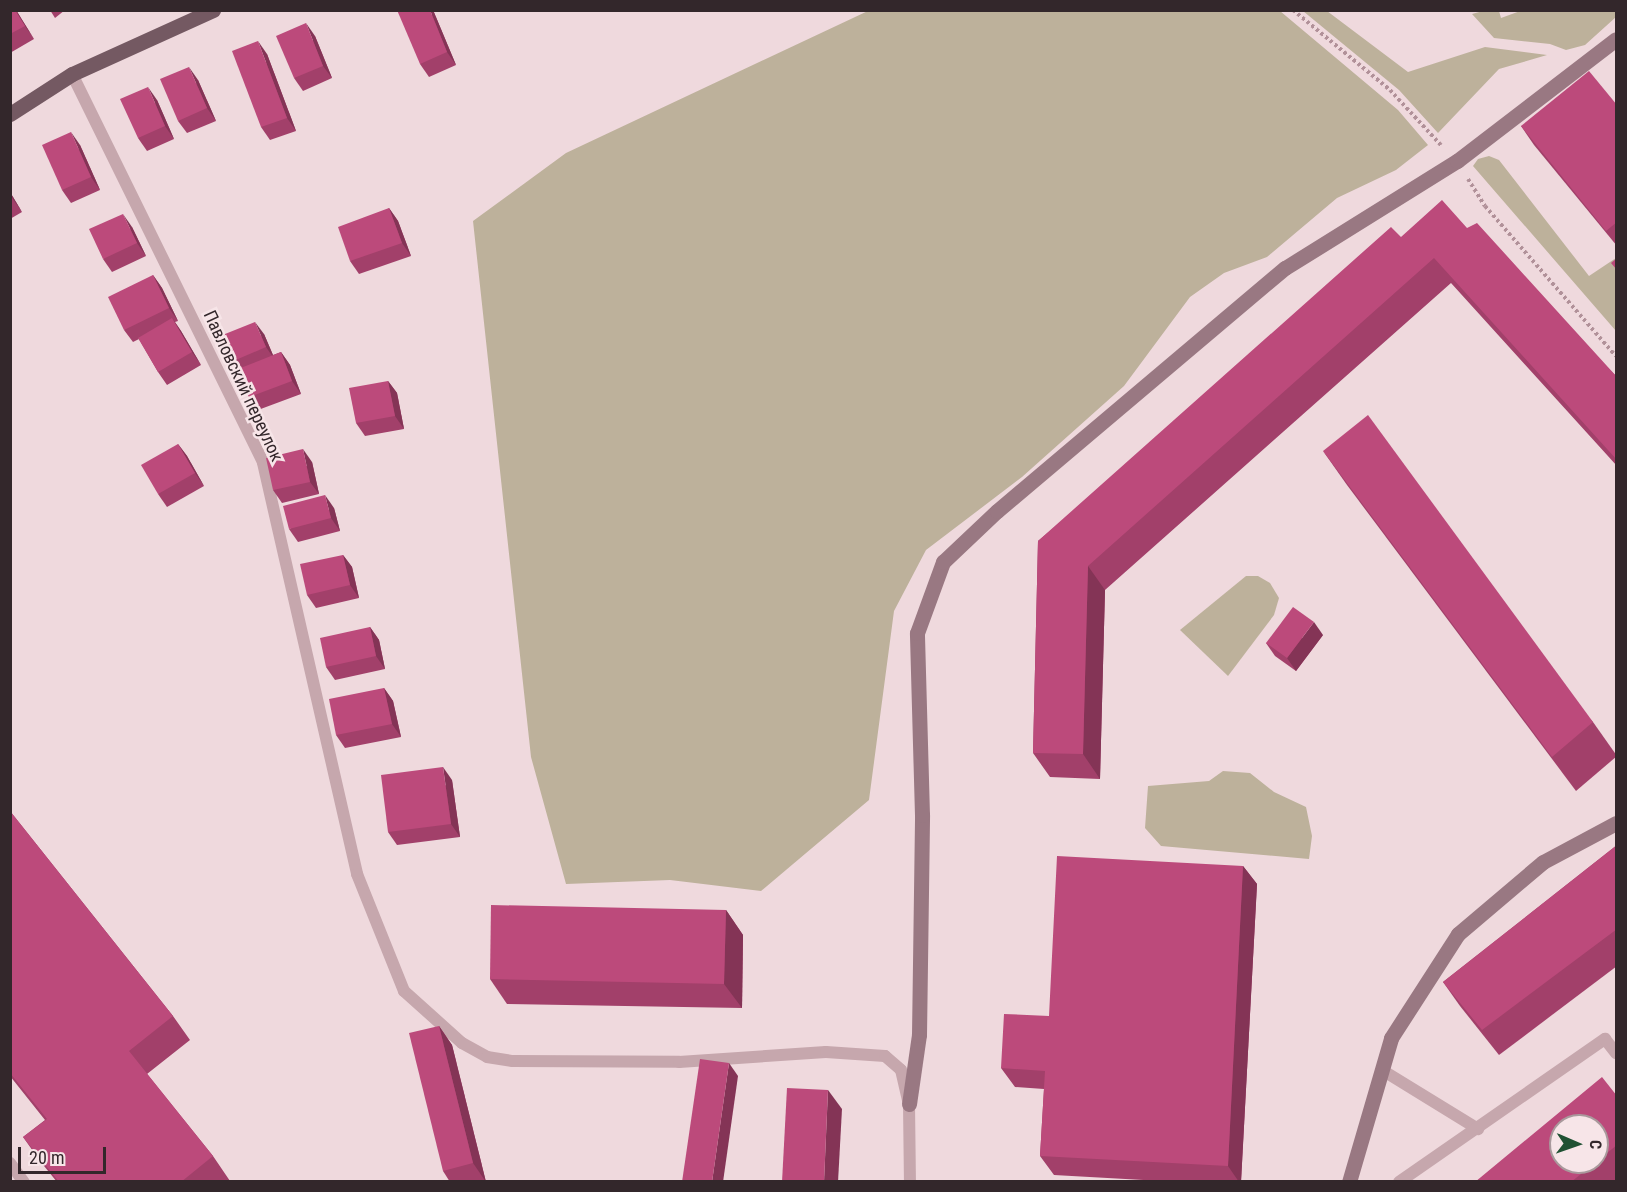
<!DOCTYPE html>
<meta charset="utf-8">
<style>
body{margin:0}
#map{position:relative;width:1627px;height:1192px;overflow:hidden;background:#efd9dd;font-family:"Roboto Condensed",sans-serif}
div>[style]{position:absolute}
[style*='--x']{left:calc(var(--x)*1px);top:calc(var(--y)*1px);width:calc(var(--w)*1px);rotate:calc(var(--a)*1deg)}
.green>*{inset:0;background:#bdb19b}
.path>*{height:4px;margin-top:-2px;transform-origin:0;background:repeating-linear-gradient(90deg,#b19199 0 3px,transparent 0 6px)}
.lane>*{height:12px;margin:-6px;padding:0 6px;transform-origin:6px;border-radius:6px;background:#c6a7ad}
.secondary>*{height:15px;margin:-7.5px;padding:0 7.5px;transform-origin:7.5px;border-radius:7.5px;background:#997882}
.primary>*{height:15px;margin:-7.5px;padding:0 7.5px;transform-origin:7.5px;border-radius:7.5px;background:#745962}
.wall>*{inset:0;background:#a2406a}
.shaded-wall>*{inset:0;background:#843456}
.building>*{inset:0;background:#bc4a7b}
span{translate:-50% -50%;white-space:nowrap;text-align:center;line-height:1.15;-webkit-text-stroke:5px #f7e5e8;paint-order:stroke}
.street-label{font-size:18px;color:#33272b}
.frame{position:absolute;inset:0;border:12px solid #33272b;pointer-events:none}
.north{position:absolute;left:1549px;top:1114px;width:60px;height:60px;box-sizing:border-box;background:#f7e5e8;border:2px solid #a9999c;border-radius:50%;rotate:92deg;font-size:16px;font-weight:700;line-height:24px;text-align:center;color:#33272b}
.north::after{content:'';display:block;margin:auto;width:21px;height:27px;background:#205133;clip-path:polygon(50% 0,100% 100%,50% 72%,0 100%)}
.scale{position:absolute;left:18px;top:1147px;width:88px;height:27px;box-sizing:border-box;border:3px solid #33272b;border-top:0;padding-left:8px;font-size:18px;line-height:21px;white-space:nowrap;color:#33272b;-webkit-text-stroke:4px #f7e5e8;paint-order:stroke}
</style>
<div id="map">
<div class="green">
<div style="clip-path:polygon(870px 10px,1280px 11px,1398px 110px,1428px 145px,1396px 170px,1337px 198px,1267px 257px,1224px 273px,1190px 297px,1124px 386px,1022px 477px,926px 550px,894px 611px,869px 800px,799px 859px,761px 891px,670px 880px,566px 884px,531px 757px,473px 221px,566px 153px)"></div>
<div style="clip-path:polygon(1303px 11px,1327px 11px,1408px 72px,1485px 47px,1547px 55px,1499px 69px,1438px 133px,1399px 90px)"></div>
<div style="clip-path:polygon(1483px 11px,1499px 11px,1501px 18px,1523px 10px,1616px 11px,1616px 17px,1585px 45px,1566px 50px,1550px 44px,1494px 38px,1472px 14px)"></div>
<div style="clip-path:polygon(1489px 156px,1499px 160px,1589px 276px,1616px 258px,1616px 331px,1473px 166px,1478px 159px)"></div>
<div style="clip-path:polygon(1246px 576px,1258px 576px,1270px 583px,1279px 598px,1274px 615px,1228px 676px,1180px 630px)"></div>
<div style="clip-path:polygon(1223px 771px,1250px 773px,1274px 792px,1306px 807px,1312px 836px,1309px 859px,1161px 846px,1145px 828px,1148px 786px,1209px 781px)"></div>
</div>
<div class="path">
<div style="--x:1293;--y:10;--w:126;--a:39.5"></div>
<div style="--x:1390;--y:90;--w:75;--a:47.2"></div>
<div style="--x:1468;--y:179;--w:32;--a:58"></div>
<div style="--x:1485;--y:206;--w:199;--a:48.9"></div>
</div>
<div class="lane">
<div style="--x:72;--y:74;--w:433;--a:63.8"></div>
<div style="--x:263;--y:463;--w:422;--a:77.1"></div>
<div style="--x:357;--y:874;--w:126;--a:68.1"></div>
<div style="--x:404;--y:991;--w:78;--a:41.9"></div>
<div style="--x:462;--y:1043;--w:29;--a:29"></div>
<div style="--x:487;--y:1057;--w:26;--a:9"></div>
<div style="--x:513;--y:1061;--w:166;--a:0.3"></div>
<div style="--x:679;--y:1062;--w:147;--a:-3.9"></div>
<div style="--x:826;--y:1052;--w:59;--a:3.9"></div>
<div style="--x:885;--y:1056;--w:21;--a:41"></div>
<div style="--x:901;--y:1070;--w:35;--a:77"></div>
<div style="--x:909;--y:1104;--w:78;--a:89.3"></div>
<div style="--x:1382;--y:1070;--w:113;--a:31.6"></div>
<div style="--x:10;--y:1163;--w:24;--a:54"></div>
<div style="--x:1399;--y:1182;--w:251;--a:-34.8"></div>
<div style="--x:1605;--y:1039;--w:18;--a:52"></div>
</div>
<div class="secondary">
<div style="--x:909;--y:1104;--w:70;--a:-81.8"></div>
<div style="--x:919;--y:1035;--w:220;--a:-89.2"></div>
<div style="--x:922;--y:815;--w:182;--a:-91.6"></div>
<div style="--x:917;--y:633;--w:76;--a:-69.9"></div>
<div style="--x:943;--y:562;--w:74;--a:-43.4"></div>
<div style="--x:997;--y:511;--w:377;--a:-40.2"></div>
<div style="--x:1285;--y:268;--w:203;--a:-31.9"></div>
<div style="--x:1457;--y:161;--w:200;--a:-37.5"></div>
<div style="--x:1349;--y:1182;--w:150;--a:-73.7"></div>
<div style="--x:1391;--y:1038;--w:124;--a:-57.2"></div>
<div style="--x:1458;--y:934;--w:111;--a:-40.3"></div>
<div style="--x:1543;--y:862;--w:83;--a:-28.1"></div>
</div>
<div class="primary">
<div style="--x:10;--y:114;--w:74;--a:-32.8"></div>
<div style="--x:72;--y:74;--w:155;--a:-24.4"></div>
</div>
<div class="wall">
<div style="clip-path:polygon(10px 10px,16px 10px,34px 39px,10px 53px)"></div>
<div style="clip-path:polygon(50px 10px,65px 10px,55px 18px)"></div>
<div style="clip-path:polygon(433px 10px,456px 65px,429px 77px,420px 64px)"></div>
<div style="clip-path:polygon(315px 36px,332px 78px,303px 91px,294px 78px)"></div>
<div style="clip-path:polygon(267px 54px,296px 131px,270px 140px,261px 127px)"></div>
<div style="clip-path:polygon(198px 80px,216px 121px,187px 133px,178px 121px)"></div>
<div style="clip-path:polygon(157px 100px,174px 139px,147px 151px,138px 138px)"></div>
<div style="clip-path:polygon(1617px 105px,1617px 246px,1534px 145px,1521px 126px)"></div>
<div style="clip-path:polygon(80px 145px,100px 190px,71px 203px,62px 190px)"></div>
<div style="clip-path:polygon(10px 192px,22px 212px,10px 219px)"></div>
<div style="clip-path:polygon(389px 208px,398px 221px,411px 256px,359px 274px,350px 261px)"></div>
<div style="clip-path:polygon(132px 227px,146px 256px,112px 272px,103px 259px)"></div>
<div style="clip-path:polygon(1467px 228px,1617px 377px,1617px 466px,1451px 283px,1105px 590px,1100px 779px,1050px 777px,1033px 753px,1038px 541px,1401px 237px)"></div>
<div style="clip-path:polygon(153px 275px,162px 288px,178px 321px,175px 322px,181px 331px,201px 365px,167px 385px,158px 372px,139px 339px,133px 342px,124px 330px)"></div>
<div style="clip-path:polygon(264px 334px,273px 355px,281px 352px,290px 365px,301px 394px,258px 410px,249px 397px,240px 374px,231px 362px)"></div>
<div style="clip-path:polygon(388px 381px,397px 393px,404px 429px,365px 436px,356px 423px)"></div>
<div style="clip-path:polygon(178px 444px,187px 456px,204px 486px,167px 507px,158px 494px)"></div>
<div style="clip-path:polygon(1323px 451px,1593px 722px,1617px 756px,1576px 791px,1347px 485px)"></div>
<div style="clip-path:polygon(312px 462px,319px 494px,282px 503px,273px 490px)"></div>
<div style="clip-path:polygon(334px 508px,340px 531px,298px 542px,289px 529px)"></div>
<div style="clip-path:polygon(343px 555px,352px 567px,359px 598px,316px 608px,307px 595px)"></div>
<div style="clip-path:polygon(370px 627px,379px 640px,385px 669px,335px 680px,326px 667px)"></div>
<div style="clip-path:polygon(1323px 635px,1296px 671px,1275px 656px,1266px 643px)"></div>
<div style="clip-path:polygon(384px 688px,393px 701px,401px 737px,345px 748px,336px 735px)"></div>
<div style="clip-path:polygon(452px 780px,460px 837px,397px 845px,388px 832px)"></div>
<div style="clip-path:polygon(10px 811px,173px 1016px,190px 1040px,147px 1074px,213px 1156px,230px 1181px,229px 1182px,57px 1182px,40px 1161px,23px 1137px,45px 1120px,10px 1076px)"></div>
<div style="clip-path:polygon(1617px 845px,1617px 966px,1499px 1055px,1460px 1006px,1443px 982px)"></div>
<div style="clip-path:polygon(1243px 866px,1257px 884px,1241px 1182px,1179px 1182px,1054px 1175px,1040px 1156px,1044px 1089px,1015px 1087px,1001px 1068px,1049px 1016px)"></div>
<div style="clip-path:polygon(726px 910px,743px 935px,742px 1008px,507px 1004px,490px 979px)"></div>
<div style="clip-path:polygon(439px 1026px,452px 1045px,486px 1182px,450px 1182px,443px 1171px)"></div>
<div style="clip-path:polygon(evenodd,1617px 1096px,1617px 1182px,1475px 1182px,1617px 1096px,1597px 1126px,1597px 1162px,1561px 1162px,1597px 1126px)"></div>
</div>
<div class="shaded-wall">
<div style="clip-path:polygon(15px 10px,16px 10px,34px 39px,25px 26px)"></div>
<div style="clip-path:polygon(430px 10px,433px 10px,456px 65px,447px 52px)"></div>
<div style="clip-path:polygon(306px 23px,315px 36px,332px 78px,323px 66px)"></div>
<div style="clip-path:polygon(258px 41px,267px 54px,296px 131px,287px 118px)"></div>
<div style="clip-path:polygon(189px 67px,198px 80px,216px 121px,207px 108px)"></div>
<div style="clip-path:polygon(148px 87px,157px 100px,174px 139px,165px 126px)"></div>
<div style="clip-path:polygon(71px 132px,80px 145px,100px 190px,91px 177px)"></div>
<div style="clip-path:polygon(10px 192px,22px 212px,10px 195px)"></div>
<div style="clip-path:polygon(389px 208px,398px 221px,411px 256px,402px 243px)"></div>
<div style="clip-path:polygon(123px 214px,132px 227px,146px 256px,137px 243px)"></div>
<div style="clip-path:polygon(153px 275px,162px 288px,178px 321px,169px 308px)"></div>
<div style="clip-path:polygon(172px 318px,181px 331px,201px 365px,192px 352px)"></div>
<div style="clip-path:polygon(255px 322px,264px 334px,275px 360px,266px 347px)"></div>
<div style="clip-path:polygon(281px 352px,290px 365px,301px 394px,292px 381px)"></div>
<div style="clip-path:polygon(388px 381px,397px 393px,404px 429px,395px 416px)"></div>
<div style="clip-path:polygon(178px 444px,187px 456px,204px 486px,195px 473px)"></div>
<div style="clip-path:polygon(303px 449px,312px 462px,319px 494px,310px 482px)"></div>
<div style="clip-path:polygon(325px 495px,334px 508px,340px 531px,331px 518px)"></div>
<div style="clip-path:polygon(343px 555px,352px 567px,359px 598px,350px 585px)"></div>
<div style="clip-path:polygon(1088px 566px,1105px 590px,1100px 779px,1083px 754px)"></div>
<div style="clip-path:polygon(1314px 622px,1323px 635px,1296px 671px,1287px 658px)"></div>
<div style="clip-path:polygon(370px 627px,379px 640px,385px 669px,376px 656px)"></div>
<div style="clip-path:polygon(384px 688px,393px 701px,401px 737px,392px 724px)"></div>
<div style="clip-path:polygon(443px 767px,452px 780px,460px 837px,451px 824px)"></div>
<div style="clip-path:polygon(1243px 866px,1257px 884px,1241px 1182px,1239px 1182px,1228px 1166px)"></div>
<div style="clip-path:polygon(726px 910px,743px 935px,742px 1008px,724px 984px)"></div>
<div style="clip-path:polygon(439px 1026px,452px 1045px,486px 1182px,473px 1163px)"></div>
<div style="clip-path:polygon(729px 1063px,738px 1076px,723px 1182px,712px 1182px)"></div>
<div style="clip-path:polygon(828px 1090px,842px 1109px,838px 1182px,824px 1182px)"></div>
</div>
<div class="building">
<div style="clip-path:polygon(10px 10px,15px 10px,25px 26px,10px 34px)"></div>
<div style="clip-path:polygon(397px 10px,430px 10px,447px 52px,420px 64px)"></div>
<div style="clip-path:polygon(306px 23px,323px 66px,294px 78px,276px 36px)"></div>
<div style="clip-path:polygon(258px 41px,287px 118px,261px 127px,232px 51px)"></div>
<div style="clip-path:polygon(189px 67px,207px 108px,178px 121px,160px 79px)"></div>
<div style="clip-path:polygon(1589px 71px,1617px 105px,1617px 222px,1606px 231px,1521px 126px)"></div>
<div style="clip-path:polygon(148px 87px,165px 126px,138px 138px,120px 99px)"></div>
<div style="clip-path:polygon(71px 132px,91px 177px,62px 190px,42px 145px)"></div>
<div style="clip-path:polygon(1442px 200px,1467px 228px,1477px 223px,1617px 377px,1617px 460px,1434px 258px,1088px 566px,1083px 754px,1033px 753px,1038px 541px,1391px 227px,1401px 237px)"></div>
<div style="clip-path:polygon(389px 208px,402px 243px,350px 261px,338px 227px)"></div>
<div style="clip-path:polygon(123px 214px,137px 243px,103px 259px,89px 229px)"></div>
<div style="clip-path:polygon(1617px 258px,1617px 270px,1611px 263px)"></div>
<div style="clip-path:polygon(153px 275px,169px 308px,124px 330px,108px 297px)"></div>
<div style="clip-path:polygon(172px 318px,192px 352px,158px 372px,138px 338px)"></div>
<div style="clip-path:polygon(255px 322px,266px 347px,231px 362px,220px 336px)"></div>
<div style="clip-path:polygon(281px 352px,292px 381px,249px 397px,238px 369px)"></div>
<div style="clip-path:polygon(388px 381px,395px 416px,356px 423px,349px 388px)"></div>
<div style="clip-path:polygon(1368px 415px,1593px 722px,1552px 757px,1323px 451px)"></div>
<div style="clip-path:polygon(178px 444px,195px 473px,158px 494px,141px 465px)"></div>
<div style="clip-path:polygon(303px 449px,310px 482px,273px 490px,266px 458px)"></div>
<div style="clip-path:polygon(325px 495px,331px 518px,289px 529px,283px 506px)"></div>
<div style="clip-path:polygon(343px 555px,350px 585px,307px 595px,300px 564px)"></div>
<div style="clip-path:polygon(1293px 607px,1314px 622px,1287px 658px,1266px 643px)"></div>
<div style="clip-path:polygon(370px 627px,376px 656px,326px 667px,320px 638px)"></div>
<div style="clip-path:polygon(384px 688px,392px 724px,336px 735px,329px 699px)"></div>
<div style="clip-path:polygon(443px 767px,451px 824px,388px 832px,381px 775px)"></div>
<div style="clip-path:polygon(10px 811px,173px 1016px,129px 1051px,213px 1156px,181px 1182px,59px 1182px,23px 1137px,47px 1119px,10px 1073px)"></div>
<div style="clip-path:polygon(1617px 845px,1617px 929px,1482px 1030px,1443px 982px)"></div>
<div style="clip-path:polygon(1057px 856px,1243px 866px,1228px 1166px,1040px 1156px,1045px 1071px,1001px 1068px,1004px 1014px,1049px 1016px)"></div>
<div style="clip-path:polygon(491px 905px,726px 910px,724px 984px,490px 979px)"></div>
<div style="clip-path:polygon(439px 1026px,473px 1163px,443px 1171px,409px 1033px)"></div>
<div style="clip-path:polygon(700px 1059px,729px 1063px,712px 1182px,682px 1182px)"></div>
<div style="clip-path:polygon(1602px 1077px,1617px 1096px,1617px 1145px,1597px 1161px,1597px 1126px,1561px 1126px,1561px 1162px,1596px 1162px,1571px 1182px,1475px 1182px)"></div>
<div style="clip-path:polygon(787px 1088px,828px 1090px,824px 1182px,782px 1182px)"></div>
</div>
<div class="street-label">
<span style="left:243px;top:386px;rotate:65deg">Павловский переулок</span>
</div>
<div class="frame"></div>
<div class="north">С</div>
<div class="scale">20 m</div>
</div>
